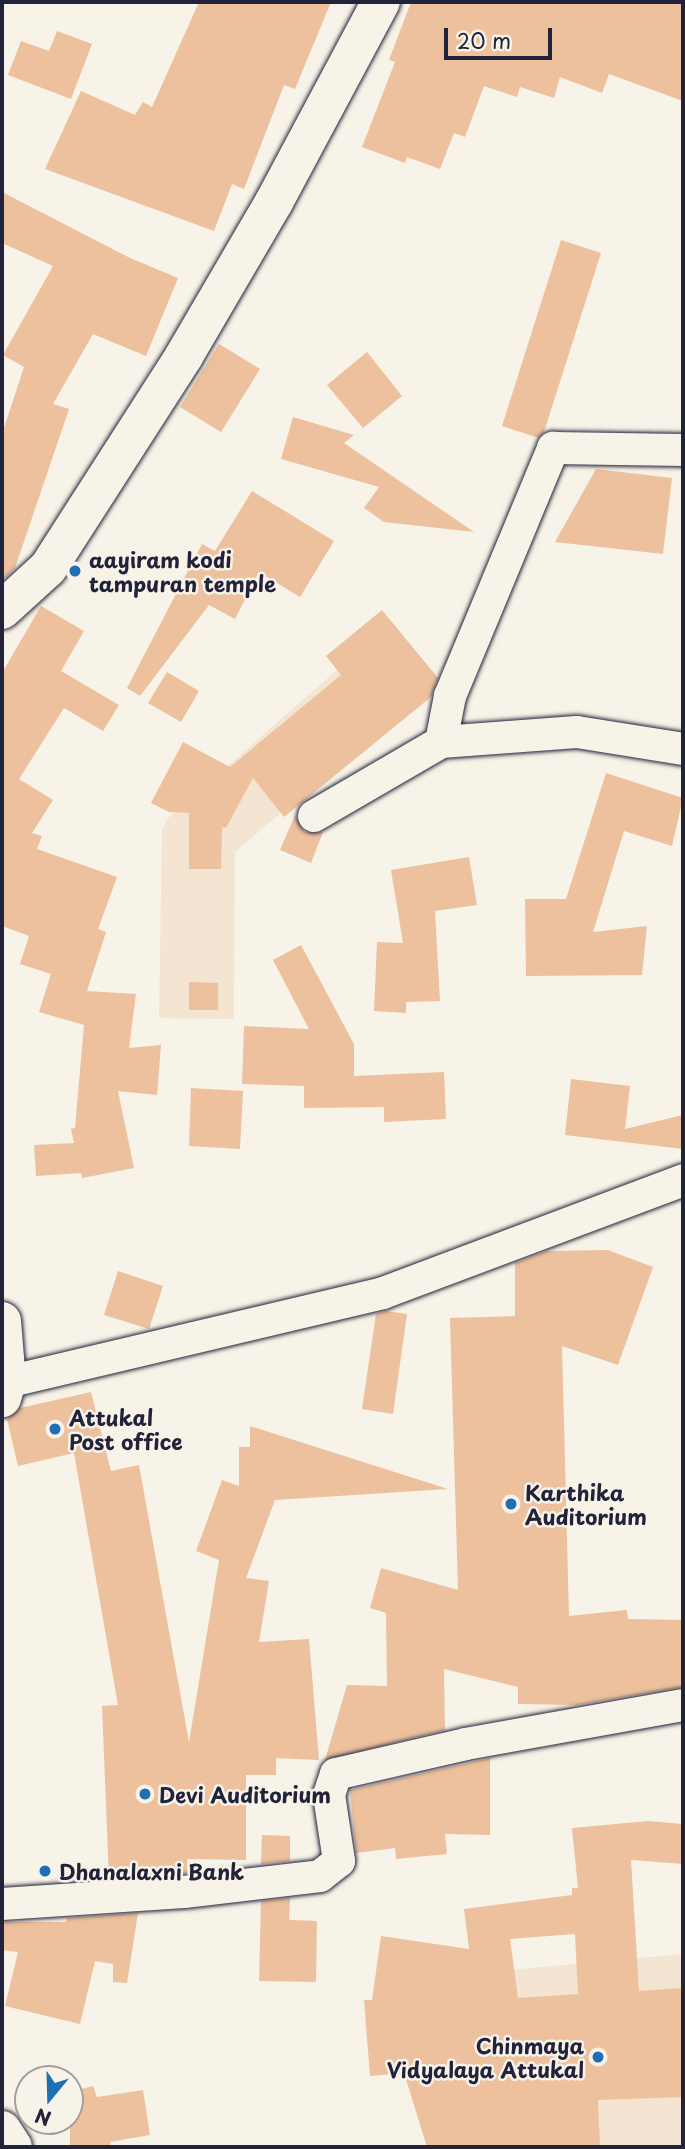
<!DOCTYPE html>
<style>
body{margin:0}
#map{position:relative;width:685px;height:2149px;overflow:hidden;background:#f7f3e8;font-family:"Playpen Sans",sans-serif}
div>[style]{position:absolute}
[style*='--x']{left:calc(var(--x)*1px);top:calc(var(--y)*1px);width:calc(var(--w)*1px);rotate:calc(var(--a)*1deg)}
.built>*{inset:0;background:#f4e4d2}
.building>*{inset:0;background:#edc19d}
.roads{filter:drop-shadow(0 0 2px #22223b) drop-shadow(0 0 2px #22223b)}
.minor>*{height:32px;margin:-16px;padding:0 16px;transform-origin:16px;border-radius:16px;background:#f7f3e8}
.tertiary>*{height:38px;margin:-19px;padding:0 19px;transform-origin:19px;border-radius:19px;background:#f7f3e8}
.dots>*{width:19px;height:19px;translate:-50% -50%;box-sizing:border-box;border:4px solid #f7f3e8;border-radius:50%}
span{translate:-50% -50%;white-space:nowrap;text-align:center;line-height:1.15;-webkit-text-stroke:5px #f7f3e8;paint-order:stroke}
.poi-label{font-size:21px;color:#22223b;font-weight:700}
.left{translate:0 -50%;text-align:left}
.right{translate:-100% -50%;text-align:right}
.frame{position:absolute;inset:0;border:4px solid #22223b;pointer-events:none}
.north{position:absolute;left:14px;top:2065px;width:70px;height:70px;box-sizing:border-box;background:#f7f3e8;border:2px solid #a29fa3;border-radius:50%;rotate:199deg;font-size:19px;font-weight:700;line-height:28px;text-align:center;color:#22223b}
.north::after{content:'';display:block;margin:auto;width:24px;height:32px;background:#1f6fb2;clip-path:polygon(50% 0,100% 100%,50% 72%,0 100%)}
.scale{position:absolute;left:444px;top:28px;width:108px;height:32px;box-sizing:border-box;border:4px solid #22223b;border-top:0;padding-left:9px;font-size:21px;line-height:24px;white-space:nowrap;color:#22223b;-webkit-text-stroke:5px #f7f3e8;paint-order:stroke}
</style>
<div id="map">
<div class="built">
<div style="clip-path:polygon(368px 643px,415px 698px,235px 852px,234px 1019px,159px 1018px,162px 830px,168px 818px)"></div>
<div style="clip-path:polygon(683px 1954px,683px 2147px,496px 2147px,463px 1974px)"></div>
</div>
<div class="building">
<div style="clip-path:polygon(199px 2px,331px 2px,295px 89px,284px 85px,244px 189px,232px 184px,214px 231px,45px 169px,81px 91px,135px 115px,143px 102px,152px 107px)"></div>
<div style="clip-path:polygon(411px 2px,683px 4px,683px 101px,609px 74px,602px 93px,560px 77px,554px 98px,520px 87px,517px 97px,484px 86px,465px 137px,454px 133px,440px 169px,407px 157px,405px 163px,362px 147px,395px 62px,389px 60px)"></div>
<div style="clip-path:polygon(57px 31px,92px 44px,71px 99px,8px 75px,21px 41px,49px 51px)"></div>
<div style="clip-path:polygon(2px 192px,130px 258px,178px 278px,146px 356px,93px 334px,53px 404px,69px 409px,15px 568px,2px 581px,2px 434px,24px 367px,3px 355px,53px 266px,2px 243px)"></div>
<div style="clip-path:polygon(561px 240px,601px 253px,544px 432px,539px 438px,502px 426px)"></div>
<div style="clip-path:polygon(219px 344px,260px 369px,221px 432px,180px 407px)"></div>
<div style="clip-path:polygon(367px 352px,402px 396px,363px 428px,327px 385px)"></div>
<div style="clip-path:polygon(293px 417px,354px 435px,344px 443px,474px 532px,384px 522px,364px 508px,379px 487px,281px 459px)"></div>
<div style="clip-path:polygon(596px 469px,672px 478px,663px 554px,555px 542px)"></div>
<div style="clip-path:polygon(252px 491px,334px 541px,300px 597px,259px 572px,235px 619px,209px 605px,140px 696px,127px 688px,202px 544px,215px 551px)"></div>
<div style="clip-path:polygon(41px 606px,84px 631px,61px 671px,119px 705px,103px 731px,64px 708px,19px 779px,53px 800px,32px 833px,42px 836px,37px 849px,117px 877px,98px 929px,106px 932px,87px 991px,136px 994px,129px 1048px,161px 1045px,157px 1095px,118px 1091px,134px 1168px,82px 1178px,81px 1173px,36px 1176px,34px 1145px,74px 1143px,71px 1129px,75px 1128px,84px 1025px,39px 1012px,51px 974px,20px 964px,29px 936px,2px 926px,2px 673px)"></div>
<div style="clip-path:polygon(382px 610px,438px 678px,431px 697px,284px 817px,253px 778px,226px 828px,222px 827px,221px 869px,189px 869px,189px 813px,169px 812px,151px 803px,183px 742px,230px 767px,341px 675px,326px 656px)"></div>
<div style="clip-path:polygon(167px 672px,199px 691px,181px 722px,148px 703px)"></div>
<div style="clip-path:polygon(606px 773px,683px 798px,672px 846px,624px 831px,593px 932px,647px 926px,642px 975px,526px 976px,525px 899px,566px 899px)"></div>
<div style="clip-path:polygon(295px 815px,304px 832px,323px 832px,311px 863px,280px 850px)"></div>
<div style="clip-path:polygon(469px 857px,477px 905px,435px 911px,440px 1001px,406px 1002px,406px 1013px,374px 1011px,377px 942px,403px 943px,391px 870px)"></div>
<div style="clip-path:polygon(301px 945px,354px 1044px,354px 1076px,444px 1072px,446px 1119px,384px 1122px,384px 1107px,304px 1108px,304px 1086px,242px 1084px,244px 1026px,309px 1029px,273px 960px)"></div>
<div style="clip-path:polygon(189px 982px,218px 983px,218px 1010px,189px 1010px)"></div>
<div style="clip-path:polygon(571px 1079px,630px 1086px,625px 1129px,683px 1115px,683px 1149px,565px 1135px)"></div>
<div style="clip-path:polygon(191px 1088px,243px 1091px,240px 1149px,189px 1146px)"></div>
<div style="clip-path:polygon(608px 1250px,653px 1267px,618px 1365px,562px 1346px,569px 1616px,627px 1610px,628px 1619px,683px 1620px,683px 1687px,577px 1705px,518px 1704px,518px 1687px,444px 1669px,445px 1730px,325px 1760px,347px 1685px,387px 1686px,386px 1613px,370px 1608px,381px 1568px,458px 1590px,450px 1318px,515px 1316px,515px 1263px,547px 1251px)"></div>
<div style="clip-path:polygon(118px 1271px,163px 1286px,149px 1329px,104px 1315px)"></div>
<div style="clip-path:polygon(386px 1311px,407px 1314px,393px 1414px,362px 1409px,376px 1314px)"></div>
<div style="clip-path:polygon(91px 1392px,111px 1471px,139px 1465px,189px 1742px,219px 1560px,196px 1551px,222px 1480px,239px 1486px,239px 1447px,250px 1447px,250px 1426px,448px 1489px,275px 1500px,246px 1578px,269px 1581px,259px 1642px,309px 1639px,319px 1760px,276px 1758px,276px 1775px,246px 1775px,246px 1860px,187px 1859px,187px 1873px,109px 1879px,102px 1706px,118px 1705px,74px 1453px,18px 1466px,7px 1419px,20px 1408px)"></div>
<div style="clip-path:polygon(490px 1758px,490px 1835px,445px 1834px,447px 1854px,396px 1859px,395px 1848px,356px 1853px,350px 1790px)"></div>
<div style="clip-path:polygon(evenodd,648px 1821px,683px 1824px,683px 1864px,631px 1860px,639px 1991px,683px 1988px,683px 2097px,598px 2100px,600px 2147px,427px 2147px,404px 2073px,370px 2076px,364px 2000px,372px 2000px,381px 1936px,469px 1949px,464px 1909px,572px 1895px,572px 1888px,578px 1888px,572px 1828px,648px 1821px,575px 1934px,578px 1994px,518px 1998px,510px 1939px,575px 1934px)"></div>
<div style="clip-path:polygon(262px 1835px,290px 1836px,290px 1861px,261px 1864px)"></div>
<div style="clip-path:polygon(290px 1898px,289px 1920px,317px 1921px,316px 1982px,259px 1981px,261px 1901px)"></div>
<div style="clip-path:polygon(138px 1913px,127px 1983px,113px 1982px,113px 1964px,95px 1961px,80px 2024px,5px 2006px,18px 1952px,2px 1950px,2px 1922px,66px 1922px,67px 1918px)"></div>
<div style="clip-path:polygon(93px 2086px,97px 2097px,143px 2090px,150px 2135px,110px 2142px,111px 2147px,70px 2147px,70px 2092px)"></div>
</div>
<div class="roads">
<div class="minor">
<div style="--x:441;--y:742;--w:136;--a:-4.2"></div>
<div style="--x:577;--y:732;--w:107;--a:9.1"></div>
<div style="--x:314;--y:816;--w:147;--a:-30.2"></div>
<div style="--x:441;--y:742;--w:47;--a:-78.9"></div>
<div style="--x:450;--y:696;--w:269;--a:-67.4"></div>
<div style="--x:553;--y:448;--w:130;--a:0.9"></div>
<div style="--x:7;--y:1382;--w:386;--a:-13.3"></div>
<div style="--x:383;--y:1293;--w:321;--a:-20.6"></div>
<div style="--x:2;--y:1904;--w:182;--a:-3.8"></div>
<div style="--x:184;--y:1892;--w:137;--a:-6.7"></div>
<div style="--x:320;--y:1876;--w:24;--a:-38"></div>
<div style="--x:339;--y:1861;--w:67;--a:-98.6"></div>
<div style="--x:329;--y:1795;--w:22;--a:-72"></div>
<div style="--x:336;--y:1774;--w:133;--a:-13"></div>
<div style="--x:466;--y:1744;--w:220;--a:-10.2"></div>
</div>
<div class="tertiary">
<div style="--x:2;--y:610;--w:62;--a:-42.4"></div>
<div style="--x:48;--y:568;--w:252;--a:-57.3"></div>
<div style="--x:184;--y:356;--w:178;--a:-59.7"></div>
<div style="--x:274;--y:202;--w:227;--a:-61.9"></div>
<div style="--x:2;--y:1321;--w:61;--a:85.3"></div>
<div style="--x:7;--y:1382;--w:17;--a:107"></div>
<div style="--x:2;--y:2130;--w:20;--a:57"></div>
</div>
</div>
<div class="dots">
<div style="left:75px;top:571px;background:#1f6fb2"></div>
<div style="left:55px;top:1429px;background:#1f6fb2"></div>
<div style="left:511px;top:1504px;background:#1f6fb2"></div>
<div style="left:145px;top:1794px;background:#1f6fb2"></div>
<div style="left:45px;top:1871px;background:#1f6fb2"></div>
<div style="left:598px;top:2057px;background:#1f6fb2"></div>
</div>
<div class="poi-label">
<span class="left" style="left:89px;top:571px">aayiram kodi<br>tampuran temple</span>
<span class="left" style="left:69px;top:1429px">Attukal<br>Post office</span>
<span class="left" style="left:525px;top:1504px">Karthika<br>Auditorium</span>
<span class="left" style="left:159px;top:1794px">Devi Auditorium</span>
<span class="left" style="left:59px;top:1871px">Dhanalaxni Bank</span>
<span class="right" style="left:584px;top:2057px">Chinmaya<br>Vidyalaya Attukal</span>
</div>
<div class="frame"></div>
<div class="north">N</div>
<div class="scale">20 m</div>
</div>
